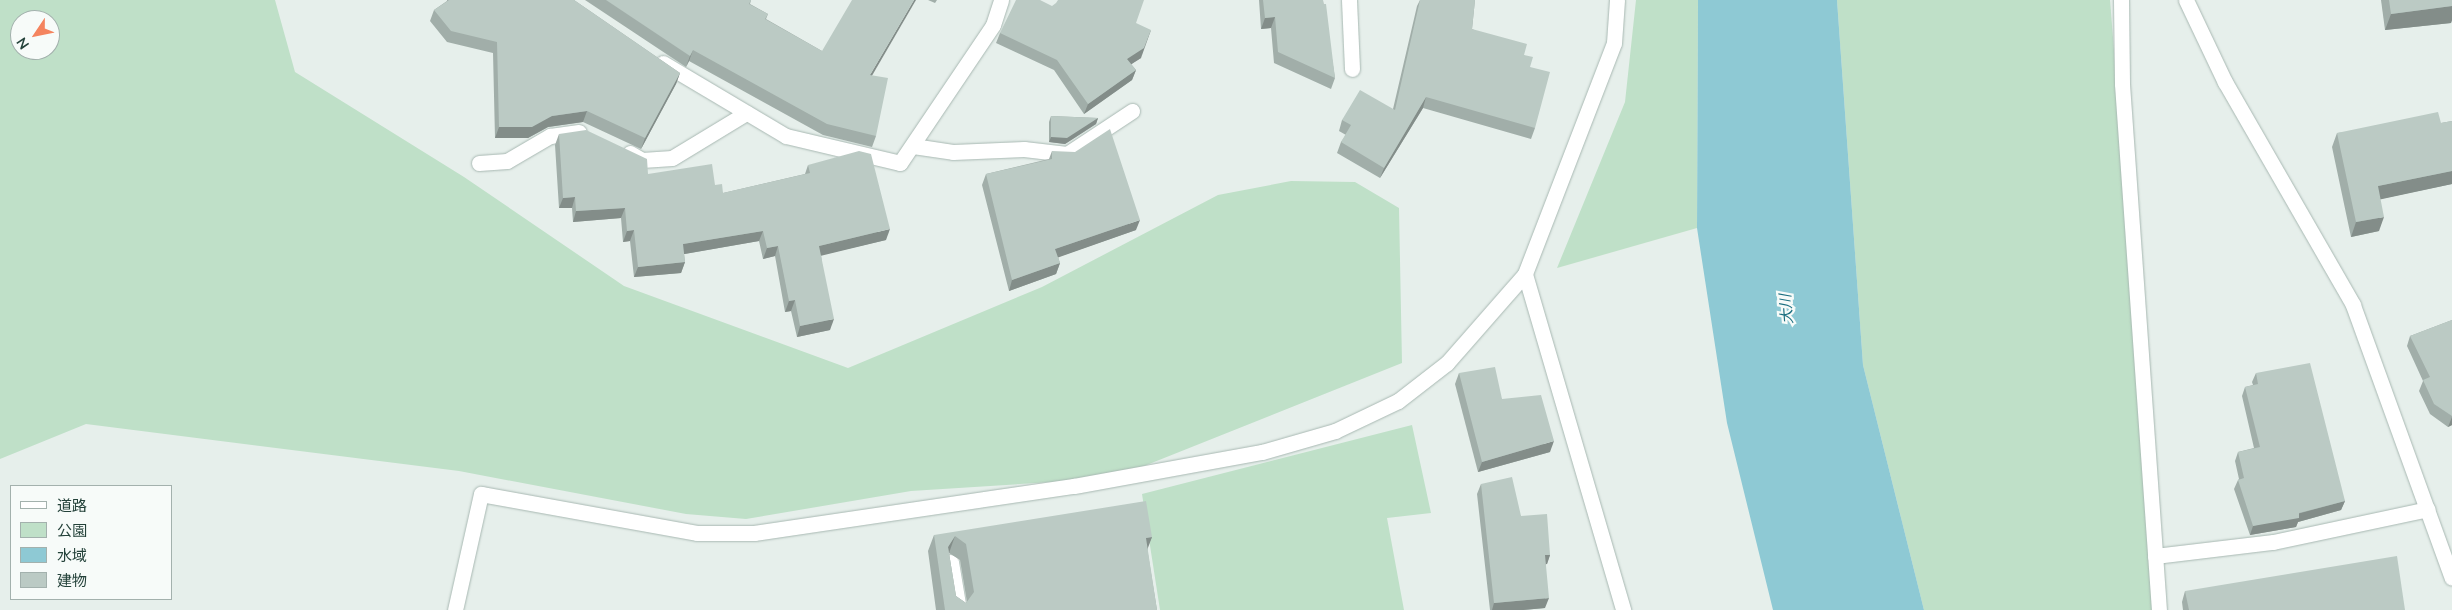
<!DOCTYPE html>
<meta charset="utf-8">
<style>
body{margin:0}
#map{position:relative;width:2452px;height:610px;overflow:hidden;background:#e6efeb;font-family:"Nunito Sans","Noto Sans JP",sans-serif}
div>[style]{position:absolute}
.green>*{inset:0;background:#bfe0c8}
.water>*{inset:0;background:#8ec9d4}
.roads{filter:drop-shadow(0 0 1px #a8b8b2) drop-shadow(0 0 1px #a8b8b2)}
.minor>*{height:15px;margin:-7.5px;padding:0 7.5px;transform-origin:7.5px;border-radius:7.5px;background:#fff}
.wall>*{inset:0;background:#a1aea9}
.shaded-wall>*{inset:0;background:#838d89}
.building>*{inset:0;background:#bbcac4}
span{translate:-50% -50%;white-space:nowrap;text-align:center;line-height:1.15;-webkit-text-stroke:4.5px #f7fbf9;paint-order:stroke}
.water-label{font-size:15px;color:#1c6f80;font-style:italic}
.legend{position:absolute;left:10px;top:485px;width:162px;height:115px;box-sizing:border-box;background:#f7fbf9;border:1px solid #a3b1ad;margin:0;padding:6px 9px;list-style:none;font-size:15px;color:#24423a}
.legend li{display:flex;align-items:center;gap:10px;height:25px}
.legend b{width:25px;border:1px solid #a3b1ad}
.north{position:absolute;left:10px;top:10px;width:50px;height:50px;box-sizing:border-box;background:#f7fbf9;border:1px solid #a3b1ad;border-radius:50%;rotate:236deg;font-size:14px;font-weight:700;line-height:20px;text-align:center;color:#24423a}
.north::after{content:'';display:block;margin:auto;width:18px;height:22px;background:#f4845f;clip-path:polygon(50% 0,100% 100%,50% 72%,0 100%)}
</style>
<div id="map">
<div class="green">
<div style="clip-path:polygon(evenodd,0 0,275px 0,295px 72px,464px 177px,624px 286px,848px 368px,1042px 287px,1218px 195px,1291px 181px,1355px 182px,1399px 208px,1402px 363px,1114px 478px,911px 491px,746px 519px,686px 514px,459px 471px,86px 424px,0 459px,0 0,20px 20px,50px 20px,50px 50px,20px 50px,20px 20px)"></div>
<div style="clip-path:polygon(1636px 0,1698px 0,1697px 228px,1557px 268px,1625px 102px)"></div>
<div style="clip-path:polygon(1837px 0,2110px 0,2158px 610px,1924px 610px,1863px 365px)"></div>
<div style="clip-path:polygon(1412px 425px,1431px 513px,1387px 518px,1404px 610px,1160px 610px,1142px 494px)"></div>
</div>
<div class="water">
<div style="clip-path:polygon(1698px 0,1837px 0,1863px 365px,1924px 610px,1773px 610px,1727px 423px,1697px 228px)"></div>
</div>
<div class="roads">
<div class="minor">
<div style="left:1349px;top:0;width:69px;rotate:87.5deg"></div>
<div style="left:1617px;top:0;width:43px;rotate:94deg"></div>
<div style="left:1614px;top:43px;width:248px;rotate:111.1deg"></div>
<div style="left:1525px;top:274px;width:350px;rotate:73.7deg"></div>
<div style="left:2121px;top:0;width:84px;rotate:89.3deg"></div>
<div style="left:2122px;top:84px;width:527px;rotate:85.98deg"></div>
<div style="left:2186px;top:0;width:91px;rotate:64.6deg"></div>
<div style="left:2225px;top:82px;width:257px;rotate:60.1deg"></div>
<div style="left:2353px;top:305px;width:290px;rotate:70.1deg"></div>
<div style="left:663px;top:63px;width:143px;rotate:30.7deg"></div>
<div style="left:786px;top:136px;width:117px;rotate:13.3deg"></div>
<div style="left:900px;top:163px;width:166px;rotate:-56deg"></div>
<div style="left:993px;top:25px;width:26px;rotate:-72deg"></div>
<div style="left:913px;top:146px;width:40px;rotate:8.5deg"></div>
<div style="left:953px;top:152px;width:71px;rotate:-2.4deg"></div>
<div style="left:1024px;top:149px;width:43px;rotate:6.6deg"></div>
<div style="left:1067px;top:154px;width:78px;rotate:-33.5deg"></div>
<div style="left:630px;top:153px;width:14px;rotate:30deg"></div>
<div style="left:642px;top:160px;width:30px;rotate:-4deg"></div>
<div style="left:672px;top:158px;width:87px;rotate:-31.3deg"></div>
<div style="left:479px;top:163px;width:28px;rotate:-4deg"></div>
<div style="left:507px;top:161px;width:50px;rotate:-30.2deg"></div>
<div style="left:550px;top:136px;width:29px;rotate:-8deg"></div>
<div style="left:2155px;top:556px;width:119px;rotate:-6.8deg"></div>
<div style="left:2273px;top:542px;width:158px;rotate:-12deg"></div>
<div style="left:951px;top:562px;width:49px;rotate:80.5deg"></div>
<div style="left:455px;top:610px;width:119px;rotate:-77.4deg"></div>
<div style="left:481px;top:494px;width:219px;rotate:10.2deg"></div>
<div style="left:697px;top:533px;width:57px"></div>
<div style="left:754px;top:533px;width:323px;rotate:-8.4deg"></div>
<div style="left:1074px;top:486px;width:191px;rotate:-10.3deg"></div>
<div style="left:1262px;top:452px;width:76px;rotate:-16deg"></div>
<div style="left:1335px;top:431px;width:70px;rotate:-25.5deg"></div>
<div style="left:1398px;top:401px;width:62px;rotate:-37.8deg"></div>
<div style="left:1447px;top:363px;width:118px;rotate:-48.8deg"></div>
</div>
</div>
<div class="wall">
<div style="clip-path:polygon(447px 0,574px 0,680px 73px,676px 84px,641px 149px,583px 122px,548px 127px,528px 138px,495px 138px,493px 53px,447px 42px,430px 21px,434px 10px,447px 1px)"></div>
<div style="clip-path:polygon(585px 0,751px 0,750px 4px,768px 14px,766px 19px,822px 51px,872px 75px,876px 136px,872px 147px,823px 135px,689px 61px,686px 67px)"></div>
<div style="clip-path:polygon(928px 0,937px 0,935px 3px)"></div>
<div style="clip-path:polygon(1259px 0,1323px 0,1335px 78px,1331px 89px,1274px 63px,1271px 28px,1261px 29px)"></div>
<div style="clip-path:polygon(1420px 0,1475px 0,1472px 29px,1524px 55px,1530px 67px,1535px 128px,1531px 139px,1423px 108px,1380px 178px,1337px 153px,1341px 142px,1346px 135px,1339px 131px,1342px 120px,1393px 109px,1417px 6px)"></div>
<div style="clip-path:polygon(2381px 0,2452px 0,2452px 20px,2451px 23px,2385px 30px)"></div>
<div style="clip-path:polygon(1052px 6px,1141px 58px,1131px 64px,1136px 70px,1132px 80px,1084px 114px,1054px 70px,996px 43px,1000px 33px)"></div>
<div style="clip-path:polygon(1051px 116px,1098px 118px,1096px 124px,1065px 144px,1049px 142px,1049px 122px)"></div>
<div style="clip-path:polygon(2452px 121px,2452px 184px,2380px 199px,2379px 231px,2351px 237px,2332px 147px,2337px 133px,2441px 123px)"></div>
<div style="clip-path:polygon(559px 134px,648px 174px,715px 185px,723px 193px,805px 174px,808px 165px,886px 240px,821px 255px,830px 330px,797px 337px,791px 311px,785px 312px,775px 256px,763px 259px,759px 241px,684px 254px,685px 262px,681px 273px,634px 277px,630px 241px,623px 242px,621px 218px,573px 222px,572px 208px,559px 208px,555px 145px)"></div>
<div style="clip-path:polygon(1052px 151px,1136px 230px,1058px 257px,1060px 263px,1056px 274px,1009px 291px,982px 185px,986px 174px,1049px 159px)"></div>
<div style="clip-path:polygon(2452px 320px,2452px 425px,2448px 427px,2430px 414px,2419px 391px,2423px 381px,2407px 346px,2410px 336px)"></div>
<div style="clip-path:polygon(1459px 373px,1502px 399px,1550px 452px,1478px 472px,1455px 384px)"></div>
<div style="clip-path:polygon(2256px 373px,2345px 501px,2341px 510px,2298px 522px,2296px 527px,2250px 535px,2234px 489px,2238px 480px,2239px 479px,2235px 461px,2238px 452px,2254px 448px,2242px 396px,2245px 387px,2253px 385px,2252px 382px)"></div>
<div style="clip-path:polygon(1481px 484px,1521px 516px,1550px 555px,1547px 564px,1546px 564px,1545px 608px,1523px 610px,1490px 610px,1477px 494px)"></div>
<div style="clip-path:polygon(evenodd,934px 535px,1152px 537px,1147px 548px,1157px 610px,936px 610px,928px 551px,934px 535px,949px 553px,960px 560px,967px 602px,966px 603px,956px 596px,949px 553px)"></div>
<div style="clip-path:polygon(2185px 591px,2405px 610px,2183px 610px,2182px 602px)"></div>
</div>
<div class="shaded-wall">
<div style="clip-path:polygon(914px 0,916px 0,866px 86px,870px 75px)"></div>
<div style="clip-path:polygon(2452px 6px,2452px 20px,2451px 23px,2385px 30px,2391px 14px)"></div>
<div style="clip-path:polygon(1275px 17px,1271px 28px,1261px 29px,1265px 18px)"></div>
<div style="clip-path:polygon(1151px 30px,1141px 58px,1124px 69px,1127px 59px)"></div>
<div style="clip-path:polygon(693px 50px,689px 61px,686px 67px,690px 56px)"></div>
<div style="clip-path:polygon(1136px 70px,1132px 80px,1084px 114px,1088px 104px)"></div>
<div style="clip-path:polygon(680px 73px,676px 84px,641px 149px,645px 138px)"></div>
<div style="clip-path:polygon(1426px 97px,1423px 108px,1380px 178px,1384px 168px)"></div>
<div style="clip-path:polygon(587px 111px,583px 122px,548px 127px,528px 138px,495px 138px,499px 127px,552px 116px)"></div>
<div style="clip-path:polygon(1098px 118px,1096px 124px,1065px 144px,1049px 142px,1051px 137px)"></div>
<div style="clip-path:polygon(2452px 171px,2452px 184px,2373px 201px,2378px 186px)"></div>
<div style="clip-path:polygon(575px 197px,572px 208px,559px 208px,563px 198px)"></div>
<div style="clip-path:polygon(625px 208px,621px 218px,573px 222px,576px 211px)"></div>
<div style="clip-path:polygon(2384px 217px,2379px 231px,2351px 237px,2356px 222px)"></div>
<div style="clip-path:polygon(1140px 220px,1136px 230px,1051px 260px,1055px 249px)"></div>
<div style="clip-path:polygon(890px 229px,886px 240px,816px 257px,819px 246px)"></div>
<div style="clip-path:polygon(634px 230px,630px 241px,623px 242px,627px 231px)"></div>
<div style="clip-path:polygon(763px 231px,759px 241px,679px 255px,683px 244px)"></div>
<div style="clip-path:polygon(778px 246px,775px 256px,763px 259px,767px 248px)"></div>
<div style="clip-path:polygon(685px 262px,681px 273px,634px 277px,638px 267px)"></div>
<div style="clip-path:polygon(1060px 263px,1056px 274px,1009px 291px,1012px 280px)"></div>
<div style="clip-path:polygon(795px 300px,791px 311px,785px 312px,789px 301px)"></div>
<div style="clip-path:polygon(834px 319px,830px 330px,797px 337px,800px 326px)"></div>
<div style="clip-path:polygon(2452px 417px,2452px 425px,2448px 427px)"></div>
<div style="clip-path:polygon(1554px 441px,1550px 452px,1478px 472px,1482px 462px)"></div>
<div style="clip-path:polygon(2345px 501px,2341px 510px,2298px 522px,2296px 527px,2250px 535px,2253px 526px)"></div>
<div style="clip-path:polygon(955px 536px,949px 553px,948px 547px)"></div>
<div style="clip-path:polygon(1152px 537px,1146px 553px,1146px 538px)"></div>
<div style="clip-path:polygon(1545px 555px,1550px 555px,1547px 564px,1541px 565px)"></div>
<div style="clip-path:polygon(1549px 598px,1545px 608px,1523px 610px,1492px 610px,1494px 603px)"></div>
</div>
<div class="building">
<div style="clip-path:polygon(449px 0,574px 0,680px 73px,645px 138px,587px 111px,552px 116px,532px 127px,499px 127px,497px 42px,451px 31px,434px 10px)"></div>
<div style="clip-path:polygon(606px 0,751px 0,749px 4px,768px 14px,765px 19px,822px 51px,852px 0,914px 0,870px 75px,888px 78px,876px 136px,827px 124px,693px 50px,690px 56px)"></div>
<div style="clip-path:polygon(1016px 0,1040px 0,1052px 6px,1056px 3px,1058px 0,1144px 0,1136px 23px,1151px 30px,1144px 48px,1127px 59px,1136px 70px,1088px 104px,1057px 60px,1000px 33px)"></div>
<div style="clip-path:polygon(1263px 0,1323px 0,1323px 4px,1326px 4px,1335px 78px,1278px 52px,1275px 17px,1265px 18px)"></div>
<div style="clip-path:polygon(1420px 0,1475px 0,1472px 29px,1527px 44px,1524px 55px,1533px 57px,1530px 67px,1550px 72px,1535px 128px,1426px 97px,1384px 168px,1341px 142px,1351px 125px,1342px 120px,1360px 90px,1395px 110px)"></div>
<div style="clip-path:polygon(2389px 0,2452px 0,2452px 6px,2391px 14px)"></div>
<div style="clip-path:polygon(2438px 112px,2441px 123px,2452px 121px,2452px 171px,2378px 186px,2384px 217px,2356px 222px,2337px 133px)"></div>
<div style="clip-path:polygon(1051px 116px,1098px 118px,1067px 138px,1051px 137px)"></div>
<div style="clip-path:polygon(1110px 129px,1140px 220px,1055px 249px,1060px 263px,1012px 280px,986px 174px,1052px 159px,1052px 151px,1075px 152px)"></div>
<div style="clip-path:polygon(586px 130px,647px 159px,648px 174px,712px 164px,715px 185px,722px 184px,723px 193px,810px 173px,808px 165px,859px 151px,871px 154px,890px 229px,819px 246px,834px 319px,800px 326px,795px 300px,789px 301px,778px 246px,767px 248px,763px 231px,683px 244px,685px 262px,638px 267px,634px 230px,627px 231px,625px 208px,576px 211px,575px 197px,563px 198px,559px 134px)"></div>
<div style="clip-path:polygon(2452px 320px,2452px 416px,2434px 404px,2423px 380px,2430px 377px,2410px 336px)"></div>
<div style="clip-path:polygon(2310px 363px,2345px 501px,2299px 513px,2299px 518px,2253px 526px,2238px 480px,2244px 478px,2238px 452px,2260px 447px,2245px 387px,2258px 384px,2256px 373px)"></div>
<div style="clip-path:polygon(1495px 367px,1502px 399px,1541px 395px,1554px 441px,1482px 462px,1459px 373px)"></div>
<div style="clip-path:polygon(1512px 477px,1521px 516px,1547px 514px,1550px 555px,1545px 555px,1549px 598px,1494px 603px,1481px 484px)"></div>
<div style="clip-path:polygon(evenodd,1146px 501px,1152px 537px,1146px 538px,1157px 610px,945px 610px,934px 535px,1146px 501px,955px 536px,966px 544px,974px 592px,966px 603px,956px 596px,948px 547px,955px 536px)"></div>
<div style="clip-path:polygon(2397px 556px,2405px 610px,2189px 610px,2185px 591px)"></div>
</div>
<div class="water-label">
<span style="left:1787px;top:309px;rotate:-94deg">大川</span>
</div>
<ul class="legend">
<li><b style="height:6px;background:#fff"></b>道路</li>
<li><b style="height:14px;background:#bfe0c8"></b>公園</li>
<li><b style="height:14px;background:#8ec9d4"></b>水域</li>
<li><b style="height:14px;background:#bbcac4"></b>建物</li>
</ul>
<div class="north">N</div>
</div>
